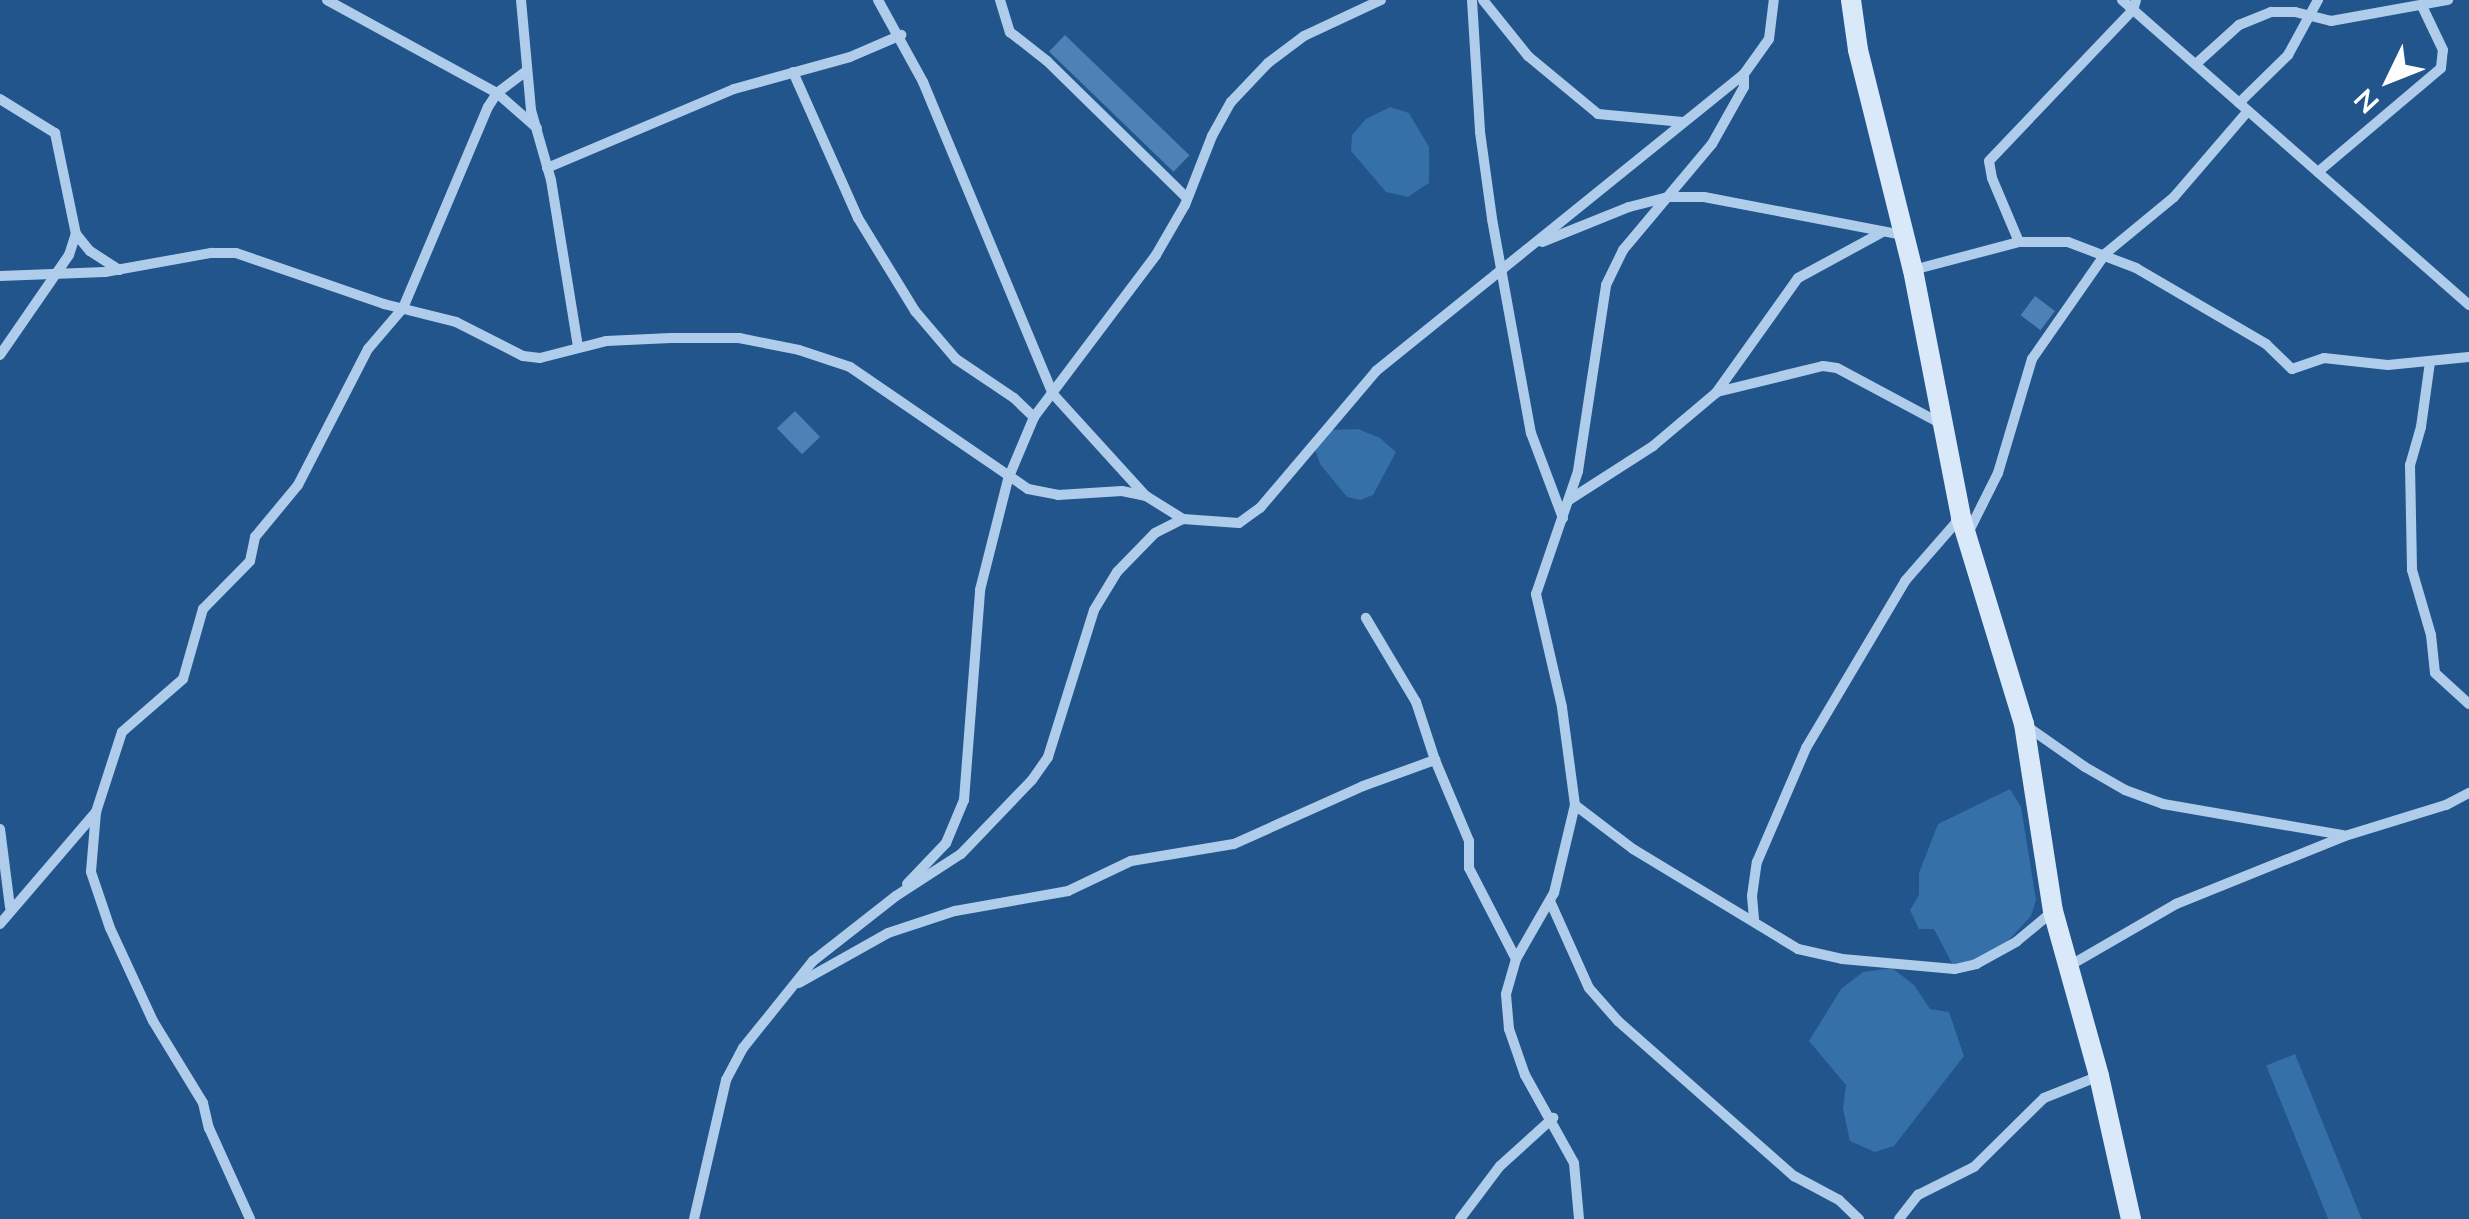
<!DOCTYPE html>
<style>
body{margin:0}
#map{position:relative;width:2469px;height:1219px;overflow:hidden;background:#21558c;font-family:"Nunito Sans",sans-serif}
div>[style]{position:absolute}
.green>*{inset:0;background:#3570a9;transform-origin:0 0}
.building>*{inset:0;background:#4e81b5;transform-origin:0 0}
.street>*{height:10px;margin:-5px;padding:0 5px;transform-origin:5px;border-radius:5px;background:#afcdeb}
.secondary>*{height:20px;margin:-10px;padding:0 10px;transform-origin:10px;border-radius:10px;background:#dae9f9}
span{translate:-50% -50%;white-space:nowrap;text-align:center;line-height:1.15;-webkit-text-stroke:8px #21558c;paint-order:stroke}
.north{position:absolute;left:2339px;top:30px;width:100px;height:100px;-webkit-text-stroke:8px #21558c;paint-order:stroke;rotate:227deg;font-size:28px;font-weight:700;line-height:40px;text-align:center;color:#fff}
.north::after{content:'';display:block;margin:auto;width:35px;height:45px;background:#fff;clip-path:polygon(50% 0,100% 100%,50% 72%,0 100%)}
</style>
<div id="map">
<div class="green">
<div style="clip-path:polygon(1390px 107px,1409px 113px,1429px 147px,1429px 183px,1408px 197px,1386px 192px,1351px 151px,1352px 135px,1366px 119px)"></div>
<div style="clip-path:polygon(1358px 429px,1380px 438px,1396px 452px,1373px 495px,1360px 500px,1347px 497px,1320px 464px,1314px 447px,1328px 430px)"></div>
<div style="clip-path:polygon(2010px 789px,2021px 807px,2036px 900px,2031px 916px,2006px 943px,1976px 964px,1955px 969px,1934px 929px,1919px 929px,1910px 910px,1919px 895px,1919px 873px,1938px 824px)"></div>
<div style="clip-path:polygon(1892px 968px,1914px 985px,1930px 1009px,1949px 1012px,1964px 1056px,1894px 1146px,1875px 1152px,1850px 1141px,1843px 1109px,1846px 1085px,1809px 1041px,1841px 989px,1863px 972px)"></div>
<div style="left:2295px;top:1054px;width:178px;height:31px;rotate:68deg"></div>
</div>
<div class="building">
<div style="left:1065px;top:35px;width:173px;height:23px;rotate:44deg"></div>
<div style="left:2035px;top:296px;width:25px;height:24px;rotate:37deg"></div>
<div style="left:795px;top:411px;width:36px;height:25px;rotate:46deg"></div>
</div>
<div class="street">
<div style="left:327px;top:0;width:194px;rotate:28.7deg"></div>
<div style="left:497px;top:93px;width:53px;rotate:41.2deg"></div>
<div style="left:521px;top:0;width:110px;rotate:84.8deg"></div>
<div style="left:531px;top:110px;width:73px;rotate:74.1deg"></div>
<div style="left:551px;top:180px;width:168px;rotate:80.8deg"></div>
<div style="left:878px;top:0;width:94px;rotate:61.2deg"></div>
<div style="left:923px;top:82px;width:338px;rotate:67.4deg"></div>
<div style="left:1053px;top:394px;width:137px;rotate:47.7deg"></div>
<div style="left:1000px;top:0;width:34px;rotate:73deg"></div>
<div style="left:1010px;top:32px;width:47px;rotate:38.1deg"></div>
<div style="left:1047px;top:61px;width:196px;rotate:44.4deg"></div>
<div style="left:1472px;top:0;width:132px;rotate:86.5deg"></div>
<div style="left:1480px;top:132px;width:88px;rotate:82.1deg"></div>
<div style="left:1492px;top:219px;width:218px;rotate:79.7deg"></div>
<div style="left:1531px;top:433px;width:91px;rotate:69.4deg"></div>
<div style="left:1483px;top:0;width:72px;rotate:51.2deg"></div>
<div style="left:1528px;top:56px;width:91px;rotate:39.6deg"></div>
<div style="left:1598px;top:114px;width:85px;rotate:5.4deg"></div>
<div style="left:2122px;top:0;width:462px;rotate:41.3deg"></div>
<div style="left:2197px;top:63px;width:57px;rotate:-42.1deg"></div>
<div style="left:2239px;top:25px;width:35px;rotate:-22deg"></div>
<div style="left:2271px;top:12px;width:24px"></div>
<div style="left:2295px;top:12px;width:37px;rotate:14deg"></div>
<div style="left:2331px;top:21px;width:119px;rotate:-10.2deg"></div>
<div style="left:793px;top:72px;width:160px;rotate:66deg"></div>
<div style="left:858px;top:218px;width:109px;rotate:58.5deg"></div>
<div style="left:915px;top:311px;width:63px;rotate:49.5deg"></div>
<div style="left:956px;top:359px;width:70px;rotate:33.9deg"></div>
<div style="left:1014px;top:398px;width:28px;rotate:44deg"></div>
<div style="left:0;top:99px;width:65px;rotate:31.7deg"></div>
<div style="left:55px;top:133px;width:103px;rotate:78.3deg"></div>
<div style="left:76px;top:234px;width:22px;rotate:51deg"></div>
<div style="left:90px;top:251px;width:35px;rotate:33deg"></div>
<div style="left:2239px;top:103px;width:69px;rotate:-44.4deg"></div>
<div style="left:2288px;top:55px;width:63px;rotate:-61.4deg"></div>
<div style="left:547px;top:168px;width:203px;rotate:-22.9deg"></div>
<div style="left:734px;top:89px;width:120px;rotate:-15.4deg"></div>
<div style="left:850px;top:57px;width:56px;rotate:-23.3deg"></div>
<div style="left:2318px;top:172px;width:161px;rotate:-40.2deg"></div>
<div style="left:2441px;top:68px;width:18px;rotate:-84deg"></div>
<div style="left:2443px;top:50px;width:49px;rotate:-115.5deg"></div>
<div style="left:1542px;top:242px;width:94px;rotate:-21.9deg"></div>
<div style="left:1629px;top:207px;width:40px;rotate:-14.4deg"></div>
<div style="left:1668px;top:197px;width:36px"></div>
<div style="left:1704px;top:197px;width:203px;rotate:10.8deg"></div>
<div style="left:2019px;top:242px;width:69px;rotate:-112.9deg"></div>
<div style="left:1992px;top:178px;width:17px;rotate:-100deg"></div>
<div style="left:1989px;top:161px;width:209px;rotate:-46.4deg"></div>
<div style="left:2133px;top:10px;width:10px;rotate:-73deg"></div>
<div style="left:1913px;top:270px;width:110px;rotate:-14.8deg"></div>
<div style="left:2019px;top:242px;width:49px"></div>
<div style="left:2068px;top:242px;width:73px;rotate:20.9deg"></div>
<div style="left:2136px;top:268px;width:151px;rotate:30.3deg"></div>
<div style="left:2266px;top:344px;width:36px;rotate:44deg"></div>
<div style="left:2292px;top:369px;width:34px;rotate:-19deg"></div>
<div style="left:2324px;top:358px;width:64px;rotate:6.2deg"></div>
<div style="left:2388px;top:365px;width:81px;rotate:-5.6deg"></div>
<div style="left:0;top:276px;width:105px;rotate:-2.2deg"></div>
<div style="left:105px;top:272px;width:108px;rotate:-10.2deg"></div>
<div style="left:211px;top:253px;width:25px"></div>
<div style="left:236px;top:253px;width:157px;rotate:19deg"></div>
<div style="left:384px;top:304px;width:74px;rotate:14deg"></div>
<div style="left:456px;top:322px;width:75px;rotate:26.9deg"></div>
<div style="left:523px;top:356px;width:17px;rotate:7deg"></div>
<div style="left:540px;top:358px;width:68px;rotate:-14.4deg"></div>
<div style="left:606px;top:341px;width:65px;rotate:-2.6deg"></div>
<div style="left:671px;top:338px;width:68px"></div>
<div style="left:739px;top:338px;width:61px;rotate:11.3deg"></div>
<div style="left:799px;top:350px;width:54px;rotate:18.4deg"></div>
<div style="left:850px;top:367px;width:216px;rotate:34.4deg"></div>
<div style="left:1028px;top:489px;width:31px;rotate:11deg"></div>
<div style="left:1058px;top:495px;width:64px;rotate:-3.6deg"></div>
<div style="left:1122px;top:491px;width:25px;rotate:12deg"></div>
<div style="left:1146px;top:496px;width:44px;rotate:31.9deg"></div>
<div style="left:0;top:355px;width:121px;rotate:-55.4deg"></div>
<div style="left:69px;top:255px;width:22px;rotate:-72deg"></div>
<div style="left:2430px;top:362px;width:66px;rotate:97.9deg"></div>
<div style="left:2421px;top:427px;width:40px;rotate:106deg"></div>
<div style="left:2410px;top:465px;width:105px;rotate:88.9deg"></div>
<div style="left:2412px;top:570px;width:68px;rotate:73.7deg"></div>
<div style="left:2431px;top:635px;width:38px;rotate:84deg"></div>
<div style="left:2435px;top:673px;width:46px;rotate:42.4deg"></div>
<div style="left:1717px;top:392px;width:109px;rotate:-13.8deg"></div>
<div style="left:1823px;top:366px;width:14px;rotate:8deg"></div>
<div style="left:1837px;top:368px;width:119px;rotate:28.1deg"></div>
<div style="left:1569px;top:500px;width:100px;rotate:-32.7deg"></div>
<div style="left:1653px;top:446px;width:82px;rotate:-40.1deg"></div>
<div style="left:1716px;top:393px;width:141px;rotate:-54.5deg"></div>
<div style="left:1798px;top:278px;width:94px;rotate:-28.5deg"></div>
<div style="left:1967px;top:535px;width:69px;rotate:-63.4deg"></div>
<div style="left:1998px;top:473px;width:119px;rotate:-73.4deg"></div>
<div style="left:2032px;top:359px;width:129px;rotate:-55.1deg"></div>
<div style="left:2106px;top:253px;width:88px;rotate:-39.5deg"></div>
<div style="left:2174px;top:197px;width:113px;rotate:-49.3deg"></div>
<div style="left:2025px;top:725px;width:73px;rotate:35deg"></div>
<div style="left:2085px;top:767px;width:46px;rotate:29.9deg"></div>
<div style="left:2125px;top:790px;width:40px;rotate:20.2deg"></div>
<div style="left:2163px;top:804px;width:183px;rotate:9.8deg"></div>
<div style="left:1435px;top:760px;width:88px;rotate:67.2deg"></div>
<div style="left:1469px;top:841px;width:27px;rotate:90deg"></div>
<div style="left:1469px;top:868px;width:102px;rotate:62.7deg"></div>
<div style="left:1575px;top:805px;width:73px;rotate:37.2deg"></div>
<div style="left:1633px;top:849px;width:193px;rotate:31.2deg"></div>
<div style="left:1798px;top:949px;width:45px;rotate:12.8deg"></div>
<div style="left:1842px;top:959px;width:113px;rotate:5.1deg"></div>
<div style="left:1955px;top:969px;width:22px;rotate:-13deg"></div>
<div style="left:1976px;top:964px;width:46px;rotate:-28.8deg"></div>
<div style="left:2016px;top:942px;width:47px;rotate:-39.8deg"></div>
<div style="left:96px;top:812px;width:60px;rotate:94.8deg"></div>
<div style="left:91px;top:872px;width:59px;rotate:71.3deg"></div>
<div style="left:110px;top:928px;width:102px;rotate:65.2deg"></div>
<div style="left:153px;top:1021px;width:96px;rotate:58.6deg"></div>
<div style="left:203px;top:1103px;width:26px;rotate:77deg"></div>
<div style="left:209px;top:1128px;width:100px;rotate:65.7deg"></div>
<div style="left:0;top:829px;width:79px;rotate:82.7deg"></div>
<div style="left:907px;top:884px;width:57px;rotate:-46.4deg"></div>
<div style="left:946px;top:843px;width:47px;rotate:-67.3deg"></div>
<div style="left:964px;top:800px;width:211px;rotate:-85.6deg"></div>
<div style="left:980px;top:590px;width:114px;rotate:-75.8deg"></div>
<div style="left:1008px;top:479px;width:67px;rotate:-67.2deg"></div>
<div style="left:1034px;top:417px;width:203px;rotate:-53deg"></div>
<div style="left:1156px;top:255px;width:58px;rotate:-59.9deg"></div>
<div style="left:1185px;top:205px;width:74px;rotate:-68.6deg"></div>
<div style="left:1212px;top:136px;width:39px;rotate:-61deg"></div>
<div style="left:1231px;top:102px;width:54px;rotate:-46.5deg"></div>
<div style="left:1268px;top:63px;width:45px;rotate:-36.9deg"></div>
<div style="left:1304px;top:36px;width:85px;rotate:-25.1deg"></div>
<div style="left:1550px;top:901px;width:95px;rotate:65.9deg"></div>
<div style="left:1589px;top:988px;width:44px;rotate:48.7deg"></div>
<div style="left:1618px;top:1021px;width:235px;rotate:41.4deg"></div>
<div style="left:1794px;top:1176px;width:51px;rotate:28.1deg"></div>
<div style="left:1839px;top:1200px;width:28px;rotate:44deg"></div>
<div style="left:1754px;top:919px;width:23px;rotate:-95deg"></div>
<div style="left:1752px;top:896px;width:34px;rotate:-82deg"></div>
<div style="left:1757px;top:862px;width:124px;rotate:-66.7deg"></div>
<div style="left:1806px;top:748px;width:194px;rotate:-59.3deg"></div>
<div style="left:1905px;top:581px;width:84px;rotate:-48.9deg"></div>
<div style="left:0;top:924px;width:148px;rotate:-49.4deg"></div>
<div style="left:96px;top:812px;width:84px;rotate:-72deg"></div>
<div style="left:122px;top:732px;width:81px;rotate:-41deg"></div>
<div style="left:183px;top:679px;width:73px;rotate:-74.1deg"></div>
<div style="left:203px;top:609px;width:67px;rotate:-45.6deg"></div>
<div style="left:250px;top:561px;width:25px;rotate:-78deg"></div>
<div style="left:255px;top:537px;width:67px;rotate:-50.4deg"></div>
<div style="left:298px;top:485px;width:153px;rotate:-62.8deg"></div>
<div style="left:368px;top:349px;width:54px;rotate:-49.5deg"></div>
<div style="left:403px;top:308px;width:218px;rotate:-67.1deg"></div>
<div style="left:488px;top:107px;width:17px;rotate:-57deg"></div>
<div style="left:497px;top:93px;width:35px;rotate:-37deg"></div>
<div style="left:2069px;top:966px;width:124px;rotate:-30.1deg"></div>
<div style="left:2176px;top:904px;width:182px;rotate:-21.9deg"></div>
<div style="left:2345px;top:836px;width:106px;rotate:-17.1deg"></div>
<div style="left:2446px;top:805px;width:26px;rotate:-28deg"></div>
<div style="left:799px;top:983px;width:102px;rotate:-29.3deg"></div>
<div style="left:888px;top:933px;width:71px;rotate:-18.2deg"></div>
<div style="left:955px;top:911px;width:115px;rotate:-10deg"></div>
<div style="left:1068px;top:891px;width:70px;rotate:-25.5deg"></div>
<div style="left:1131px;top:861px;width:104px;rotate:-9.4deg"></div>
<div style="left:1234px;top:844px;width:141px;rotate:-24.2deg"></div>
<div style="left:1363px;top:786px;width:77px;rotate:-19.9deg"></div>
<div style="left:1435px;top:760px;width:61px;rotate:-108.1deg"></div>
<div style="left:1416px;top:702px;width:98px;rotate:-120.8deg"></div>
<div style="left:694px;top:1219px;width:143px;rotate:-77deg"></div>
<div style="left:726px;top:1080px;width:36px;rotate:-62deg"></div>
<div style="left:743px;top:1048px;width:112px;rotate:-51.2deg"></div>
<div style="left:813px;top:961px;width:105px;rotate:-38.1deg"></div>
<div style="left:896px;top:896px;width:77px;rotate:-32.9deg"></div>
<div style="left:961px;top:854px;width:103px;rotate:-46.2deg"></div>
<div style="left:1032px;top:780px;width:28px;rotate:-55deg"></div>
<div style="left:1048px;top:757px;width:154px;rotate:-72.6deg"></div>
<div style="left:1094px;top:610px;width:44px;rotate:-58.8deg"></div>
<div style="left:1117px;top:572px;width:54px;rotate:-45.7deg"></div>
<div style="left:1155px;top:533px;width:31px;rotate:-27deg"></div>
<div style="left:1183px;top:519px;width:56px;rotate:4.1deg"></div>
<div style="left:1239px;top:523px;width:26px;rotate:-36deg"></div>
<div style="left:1260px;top:508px;width:180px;rotate:-49.7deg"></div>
<div style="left:1376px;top:371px;width:473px;rotate:-38.9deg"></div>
<div style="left:1744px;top:74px;width:43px;rotate:-54.5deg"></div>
<div style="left:1769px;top:39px;width:39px;rotate:-83deg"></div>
<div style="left:1460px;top:1219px;width:66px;rotate:-53deg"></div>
<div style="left:1500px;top:1166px;width:72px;rotate:-42.2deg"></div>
<div style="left:1579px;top:1219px;width:56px;rotate:-95.1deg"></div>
<div style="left:1574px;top:1163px;width:101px;rotate:-119.1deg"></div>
<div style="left:1525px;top:1075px;width:49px;rotate:-109.2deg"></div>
<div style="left:1509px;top:1029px;width:35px;rotate:-95deg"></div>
<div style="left:1506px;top:994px;width:36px;rotate:-74deg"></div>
<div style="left:1516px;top:959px;width:76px;rotate:-60.1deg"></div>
<div style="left:1554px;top:893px;width:90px;rotate:-76.6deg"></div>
<div style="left:1575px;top:805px;width:99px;rotate:-97.6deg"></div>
<div style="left:1562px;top:707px;width:116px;rotate:-103deg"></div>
<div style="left:1536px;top:594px;width:130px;rotate:-71.1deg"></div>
<div style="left:1578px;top:471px;width:188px;rotate:-81.4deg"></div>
<div style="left:1606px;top:285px;width:39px;rotate:-64deg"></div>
<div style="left:1623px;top:250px;width:138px;rotate:-50deg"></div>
<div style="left:1712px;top:144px;width:65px;rotate:-60.7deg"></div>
<div style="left:1744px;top:87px;width:13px;rotate:-90deg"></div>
<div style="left:1899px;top:1219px;width:31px;rotate:-52deg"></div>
<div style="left:1918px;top:1195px;width:63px;rotate:-26.6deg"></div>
<div style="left:1974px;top:1167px;width:98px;rotate:-44.6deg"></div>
<div style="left:2044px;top:1098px;width:59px;rotate:-21.8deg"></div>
</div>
<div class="secondary">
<div style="left:1851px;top:0;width:50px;rotate:82deg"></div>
<div style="left:1858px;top:50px;width:227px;rotate:76deg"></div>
<div style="left:1913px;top:270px;width:253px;rotate:79deg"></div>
<div style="left:1961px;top:518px;width:215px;rotate:73deg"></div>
<div style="left:2024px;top:724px;width:189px;rotate:81.2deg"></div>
<div style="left:2053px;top:911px;width:171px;rotate:74.4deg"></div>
<div style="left:2099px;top:1076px;width:147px;rotate:77.4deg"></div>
</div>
<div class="north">N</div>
</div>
